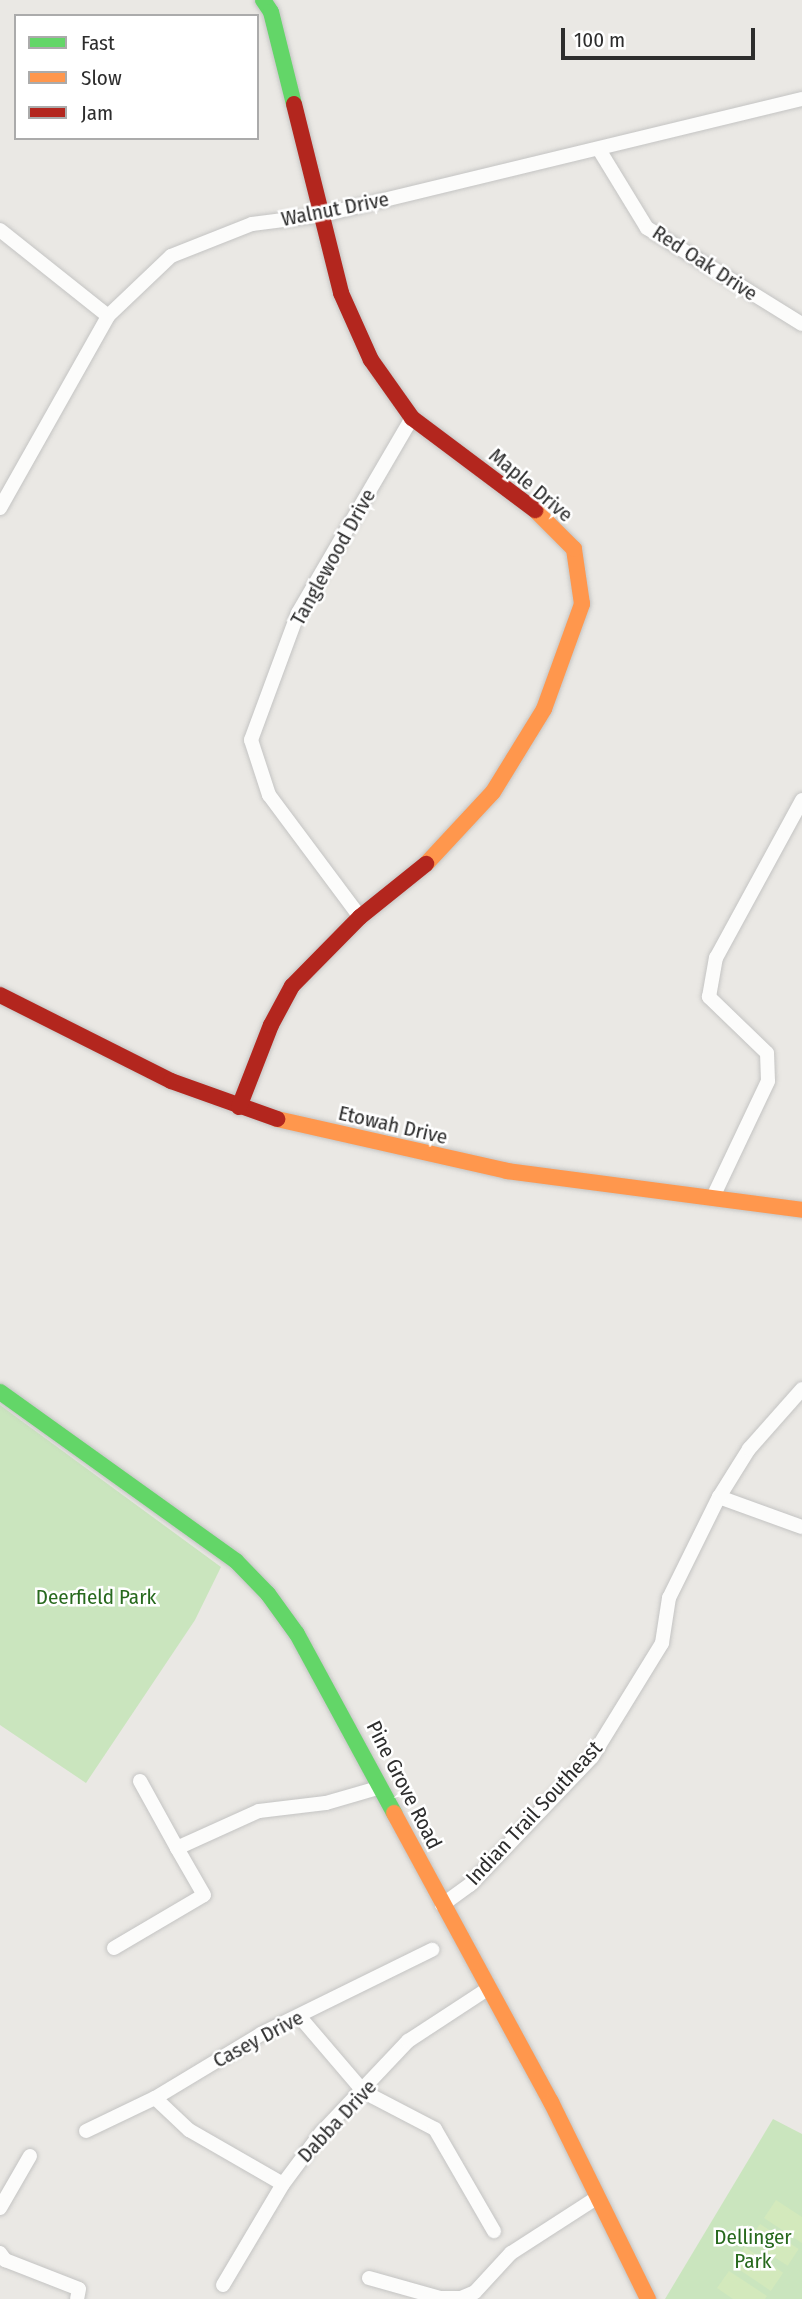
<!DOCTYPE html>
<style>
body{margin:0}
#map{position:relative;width:802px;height:2299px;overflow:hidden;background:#eae8e4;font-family:"Fira Sans Condensed",sans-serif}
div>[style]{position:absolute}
.green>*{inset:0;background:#cae5be}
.pitch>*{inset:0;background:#d3e9bc;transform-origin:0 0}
.roads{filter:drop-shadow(0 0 2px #c4c4c3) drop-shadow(0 0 2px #c4c4c3)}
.street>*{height:14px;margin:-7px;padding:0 7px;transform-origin:7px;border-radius:7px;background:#fcfcfb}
.fast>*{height:16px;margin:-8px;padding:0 8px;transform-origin:8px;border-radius:8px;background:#63d668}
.slow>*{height:16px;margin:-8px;padding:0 8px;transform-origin:8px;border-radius:8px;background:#ff974d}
.jam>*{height:16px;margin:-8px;padding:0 8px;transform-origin:8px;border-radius:8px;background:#b3261e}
span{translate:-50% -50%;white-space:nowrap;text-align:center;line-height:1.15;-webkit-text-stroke:5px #fff;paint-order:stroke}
.street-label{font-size:21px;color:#2d2d2d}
.park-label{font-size:21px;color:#27691d}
.legend{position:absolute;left:14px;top:14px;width:245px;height:126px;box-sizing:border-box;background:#fff;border:2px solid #ababab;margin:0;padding:9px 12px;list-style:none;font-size:21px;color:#2d2d2d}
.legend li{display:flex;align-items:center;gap:14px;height:35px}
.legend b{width:35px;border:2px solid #ababab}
.scale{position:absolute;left:561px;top:28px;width:194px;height:32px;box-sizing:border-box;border:4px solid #2d2d2d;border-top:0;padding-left:9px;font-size:21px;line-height:24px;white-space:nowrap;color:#2d2d2d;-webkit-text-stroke:5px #fff;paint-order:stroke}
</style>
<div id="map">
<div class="green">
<div style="clip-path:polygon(0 1405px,221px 1567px,195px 1620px,86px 1783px,0 1725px)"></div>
<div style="clip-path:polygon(773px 2119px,802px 2134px,802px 2299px,665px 2299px)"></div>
</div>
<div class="pitch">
<div style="clip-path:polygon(776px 2200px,802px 2217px,802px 2243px,764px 2218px)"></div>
<div style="left:760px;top:2224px;width:46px;height:20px;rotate:33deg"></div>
<div style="left:745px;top:2247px;width:46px;height:22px;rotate:34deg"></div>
<div style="clip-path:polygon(729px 2271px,767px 2296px,765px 2299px,733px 2299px,717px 2288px)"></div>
</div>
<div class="roads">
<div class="street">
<div style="left:600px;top:151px;width:90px;rotate:58.6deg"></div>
<div style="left:647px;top:228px;width:182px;rotate:31.8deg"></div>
<div style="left:0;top:230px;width:138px;rotate:38.5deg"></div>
<div style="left:0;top:508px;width:220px;rotate:-60.6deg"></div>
<div style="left:108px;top:316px;width:87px;rotate:-43.6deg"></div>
<div style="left:171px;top:256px;width:87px;rotate:-21.6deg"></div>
<div style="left:252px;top:224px;width:71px;rotate:-7.3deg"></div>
<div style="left:322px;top:215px;width:494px;rotate:-13.6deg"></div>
<div style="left:360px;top:917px;width:152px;rotate:-126.7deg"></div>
<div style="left:269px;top:795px;width:58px;rotate:-108.1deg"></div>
<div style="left:251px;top:740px;width:135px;rotate:-69.7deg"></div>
<div style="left:298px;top:613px;width:226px;rotate:-59.7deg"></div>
<div style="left:713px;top:1197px;width:128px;rotate:-64.6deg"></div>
<div style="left:768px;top:1081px;width:28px;rotate:-92deg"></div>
<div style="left:767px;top:1053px;width:81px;rotate:-136deg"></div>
<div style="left:709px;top:997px;width:40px;rotate:-80deg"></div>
<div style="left:716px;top:958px;width:180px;rotate:-61.4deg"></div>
<div style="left:719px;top:1497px;width:88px;rotate:19.9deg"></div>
<div style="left:140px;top:1781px;width:77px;rotate:61.1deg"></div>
<div style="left:177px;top:1848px;width:90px;rotate:-24.3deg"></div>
<div style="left:259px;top:1811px;width:67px;rotate:-6.8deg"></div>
<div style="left:326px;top:1803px;width:57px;rotate:-16.2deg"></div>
<div style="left:442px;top:1905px;width:34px;rotate:-36deg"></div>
<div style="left:470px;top:1885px;width:177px;rotate:-46.4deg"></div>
<div style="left:592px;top:1757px;width:134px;rotate:-58.4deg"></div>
<div style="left:662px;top:1643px;width:46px;rotate:-81.2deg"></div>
<div style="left:669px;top:1598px;width:113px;rotate:-63.7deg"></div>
<div style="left:719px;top:1497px;width:57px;rotate:-58deg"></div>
<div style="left:749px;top:1449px;width:80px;rotate:-48.5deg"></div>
<div style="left:114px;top:1948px;width:104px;rotate:-30.5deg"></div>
<div style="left:204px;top:1895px;width:54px;rotate:-119.9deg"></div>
<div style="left:299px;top:2016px;width:100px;rotate:49.5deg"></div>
<div style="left:364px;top:2092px;width:80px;rotate:27.5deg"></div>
<div style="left:435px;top:2129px;width:118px;rotate:60deg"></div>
<div style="left:155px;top:2098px;width:47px;rotate:43.3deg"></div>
<div style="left:189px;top:2130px;width:108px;rotate:29.9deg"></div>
<div style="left:86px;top:2131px;width:76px;rotate:-25.6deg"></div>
<div style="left:155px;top:2098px;width:124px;rotate:-31.1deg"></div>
<div style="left:261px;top:2034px;width:191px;rotate:-26.2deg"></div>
<div style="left:0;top:2208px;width:60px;rotate:-60deg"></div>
<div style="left:0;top:2253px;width:9px;rotate:54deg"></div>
<div style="left:5px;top:2260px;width:79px;rotate:21.4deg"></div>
<div style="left:79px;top:2289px;width:10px;rotate:101deg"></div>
<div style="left:369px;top:2278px;width:74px;rotate:15.7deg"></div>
<div style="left:440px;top:2298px;width:21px"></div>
<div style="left:461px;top:2298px;width:15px;rotate:-23deg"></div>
<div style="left:475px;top:2292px;width:53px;rotate:-47.3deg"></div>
<div style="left:511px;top:2253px;width:103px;rotate:-32.8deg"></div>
<div style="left:223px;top:2285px;width:117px;rotate:-59.3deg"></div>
<div style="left:283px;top:2184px;width:64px;rotate:-53.3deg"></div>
<div style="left:321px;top:2133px;width:127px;rotate:-46.6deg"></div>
<div style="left:408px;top:2041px;width:93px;rotate:-33.2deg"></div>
</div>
<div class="fast">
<div style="left:263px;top:0;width:14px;rotate:56deg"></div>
<div style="left:271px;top:12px;width:95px;rotate:76deg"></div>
<div style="left:0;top:1392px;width:290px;rotate:35.6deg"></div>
<div style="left:236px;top:1561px;width:46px;rotate:45.9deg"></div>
<div style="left:268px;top:1594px;width:49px;rotate:54.1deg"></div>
<div style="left:297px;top:1634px;width:204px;rotate:61.5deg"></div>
</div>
<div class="slow">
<div style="left:426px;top:864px;width:98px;rotate:-47.1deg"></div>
<div style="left:493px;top:792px;width:97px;rotate:-58.4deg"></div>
<div style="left:544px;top:709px;width:112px;rotate:-70.1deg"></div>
<div style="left:582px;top:604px;width:56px;rotate:-98.3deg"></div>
<div style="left:574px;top:549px;width:55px;rotate:-135deg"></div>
<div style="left:277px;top:1119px;width:236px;rotate:12.7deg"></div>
<div style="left:507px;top:1171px;width:298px;rotate:7.5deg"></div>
<div style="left:394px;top:1813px;width:329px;rotate:61.5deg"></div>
<div style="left:551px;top:2102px;width:220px;rotate:63.8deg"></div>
</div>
<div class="jam">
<div style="left:294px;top:104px;width:195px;rotate:76deg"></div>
<div style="left:341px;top:293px;width:73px;rotate:65.9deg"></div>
<div style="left:371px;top:360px;width:71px;rotate:54.7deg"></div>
<div style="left:412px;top:418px;width:154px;rotate:36.8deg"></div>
<div style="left:0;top:995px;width:191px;rotate:26.7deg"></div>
<div style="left:171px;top:1081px;width:113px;rotate:19.7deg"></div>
<div style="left:239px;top:1107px;width:88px;rotate:-68.7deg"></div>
<div style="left:271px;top:1025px;width:44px;rotate:-61.7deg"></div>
<div style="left:292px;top:986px;width:97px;rotate:-45.4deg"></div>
<div style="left:360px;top:917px;width:85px;rotate:-38.8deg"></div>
</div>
</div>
<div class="street-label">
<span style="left:335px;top:209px;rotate:-11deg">Walnut Drive</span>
<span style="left:705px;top:263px;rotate:33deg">Red Oak Drive</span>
<span style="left:531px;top:485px;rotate:40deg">Maple Drive</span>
<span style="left:333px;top:557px;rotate:-61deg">Tanglewood Drive</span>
<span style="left:393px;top:1125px;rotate:13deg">Etowah Drive</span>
<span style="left:404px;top:1785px;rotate:63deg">Pine Grove Road</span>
<span style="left:534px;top:1813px;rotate:-47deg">Indian Trail Southeast</span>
<span style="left:258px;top:2039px;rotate:-28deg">Casey Drive</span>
<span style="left:337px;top:2121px;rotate:-47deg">Dabba Drive</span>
</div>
<div class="park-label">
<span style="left:96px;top:1597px">Deerfield Park</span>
<span style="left:753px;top:2249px">Dellinger<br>Park</span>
</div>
<ul class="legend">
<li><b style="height:9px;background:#63d668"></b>Fast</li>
<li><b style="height:9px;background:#ff974d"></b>Slow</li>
<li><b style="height:9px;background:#b3261e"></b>Jam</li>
</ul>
<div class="scale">100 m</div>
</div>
